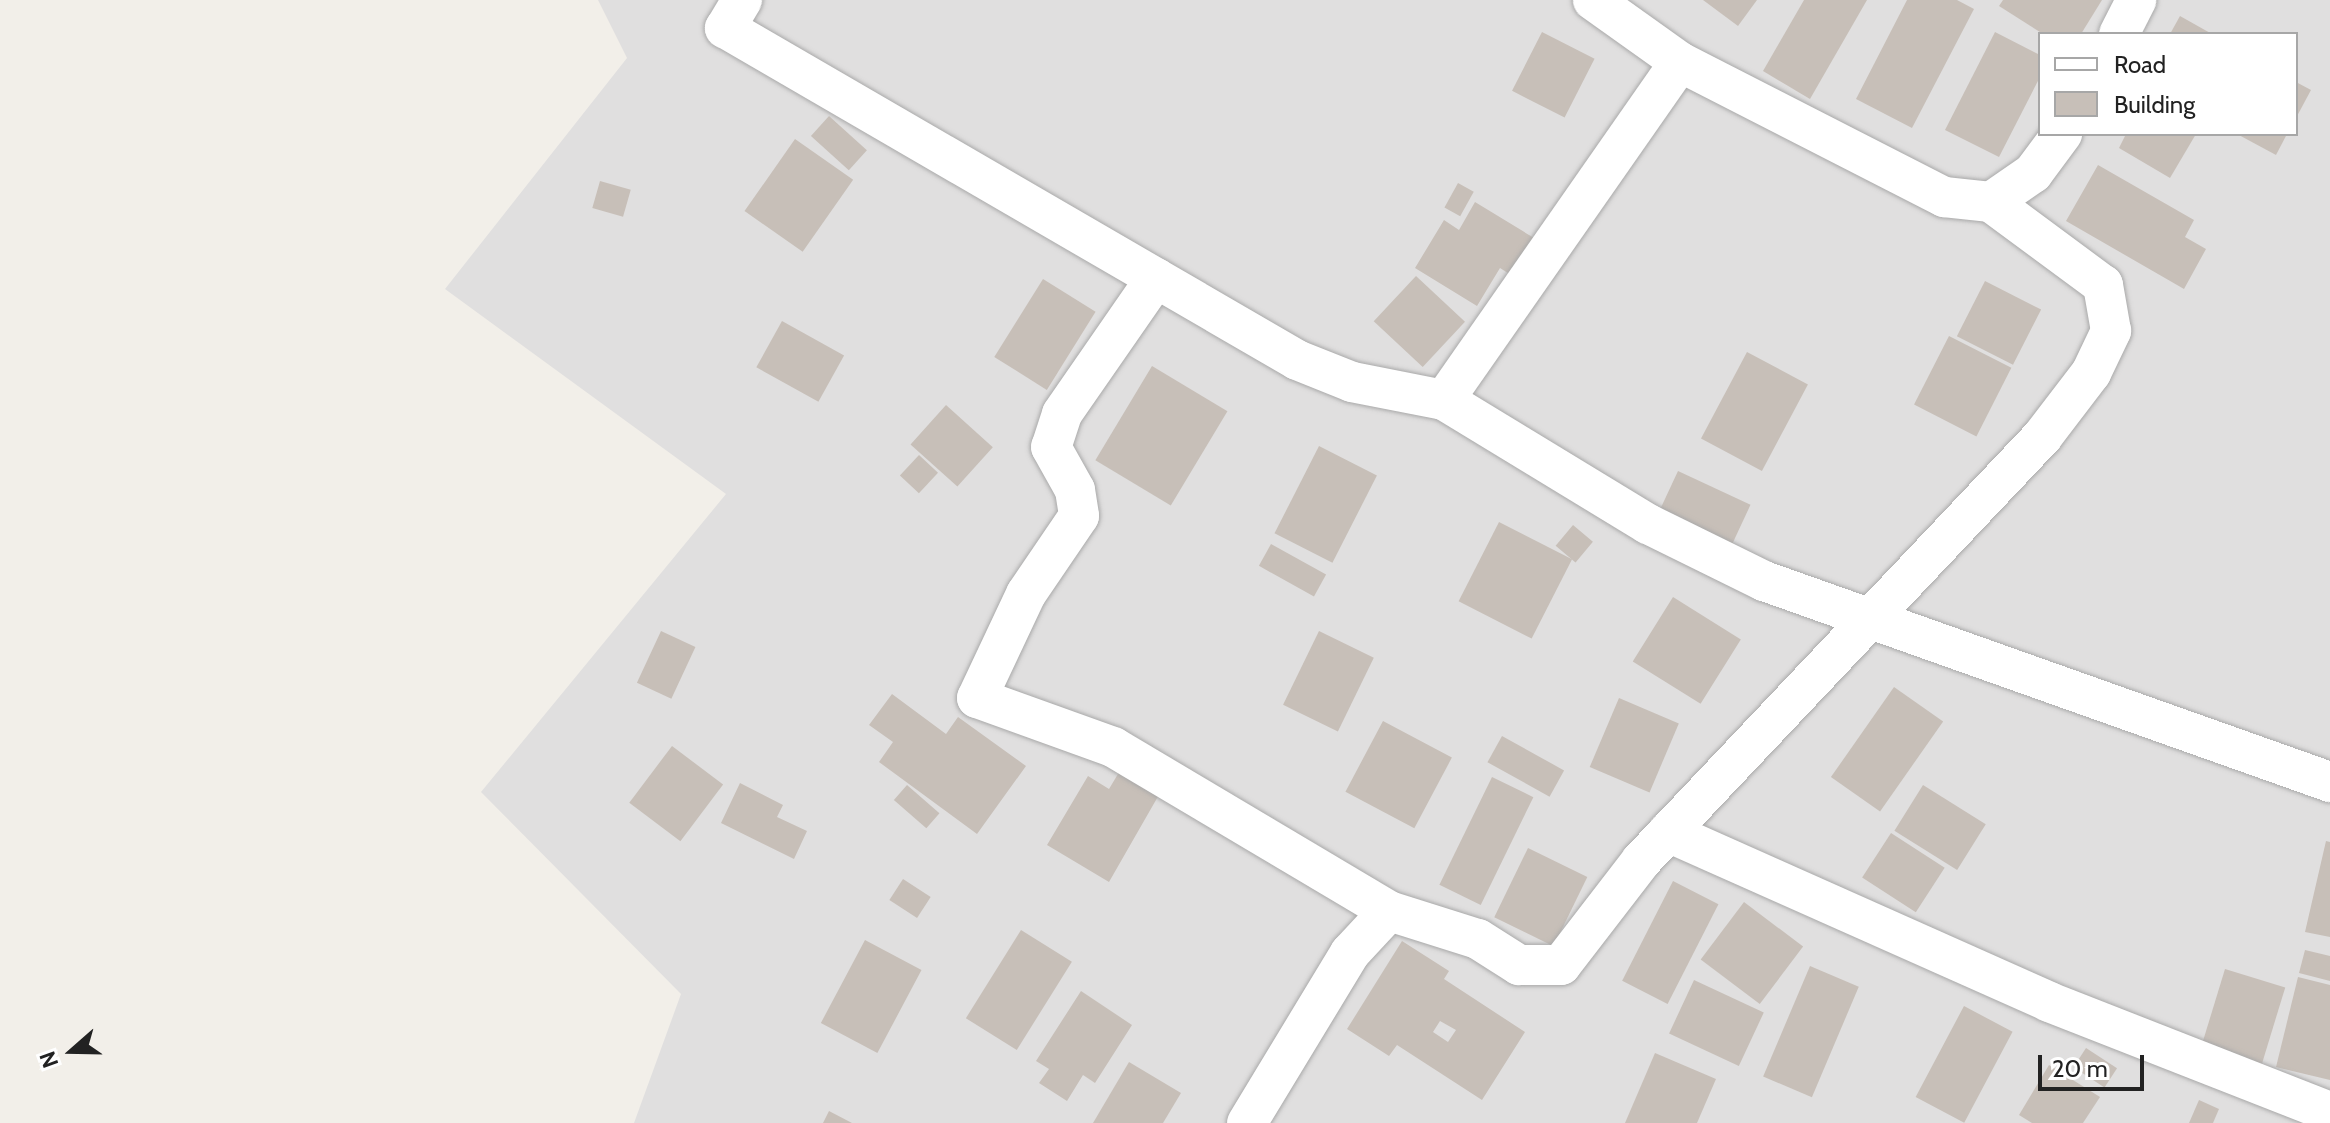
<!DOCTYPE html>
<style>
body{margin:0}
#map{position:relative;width:2330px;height:1123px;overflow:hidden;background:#f2efe9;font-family:Cabin,sans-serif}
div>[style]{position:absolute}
.residential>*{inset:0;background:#e0dfdf}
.building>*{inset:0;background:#c7bfb8;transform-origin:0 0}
.roads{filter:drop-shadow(0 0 2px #a9a9a9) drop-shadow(0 0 2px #a9a9a9)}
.minor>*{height:40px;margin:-20px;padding:0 20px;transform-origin:20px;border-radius:20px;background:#fff}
span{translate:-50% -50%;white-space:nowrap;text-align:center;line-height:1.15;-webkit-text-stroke:6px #fff;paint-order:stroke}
.legend{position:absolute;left:2038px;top:32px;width:260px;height:104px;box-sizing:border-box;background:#fff;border:2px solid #a7a7a7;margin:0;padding:10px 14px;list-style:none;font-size:24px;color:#222}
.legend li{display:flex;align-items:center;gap:16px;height:40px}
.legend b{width:40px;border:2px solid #a7a7a7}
.north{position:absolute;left:32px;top:1011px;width:80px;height:80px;-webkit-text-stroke:6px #fff;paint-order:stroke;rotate:250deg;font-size:22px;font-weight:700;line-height:32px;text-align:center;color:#222}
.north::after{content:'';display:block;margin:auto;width:28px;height:36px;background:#222;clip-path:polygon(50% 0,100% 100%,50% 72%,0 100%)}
.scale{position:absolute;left:2038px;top:1055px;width:106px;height:36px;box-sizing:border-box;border:4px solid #222;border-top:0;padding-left:10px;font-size:24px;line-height:28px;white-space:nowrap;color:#222;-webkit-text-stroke:6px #fff;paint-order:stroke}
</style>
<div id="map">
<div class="residential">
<div style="clip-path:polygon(evenodd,598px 0,2330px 0,2330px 1123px,634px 1123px,681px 994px,481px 792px,726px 494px,445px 289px,627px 58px,598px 0,2040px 34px,2296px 34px,2296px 134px,2040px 134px,2040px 34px)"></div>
</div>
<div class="building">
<div style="clip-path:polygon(1703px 0,1757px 0,1738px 26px)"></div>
<div style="clip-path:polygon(1804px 0,1867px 0,1810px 99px,1763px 71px)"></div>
<div style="clip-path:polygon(1907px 0,1957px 0,1974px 9px,1912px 128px,1856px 99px)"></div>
<div style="clip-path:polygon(2003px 0,2102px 0,2081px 34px,2043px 34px,1999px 6px)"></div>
<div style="clip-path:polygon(2180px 16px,2212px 34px,2170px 34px)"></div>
<div style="left:1542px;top:32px;width:59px;height:66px;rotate:27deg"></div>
<div style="clip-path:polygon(1995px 32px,2040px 55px,2040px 77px,1999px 157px,1945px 130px)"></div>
<div style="clip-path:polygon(2296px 82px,2311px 90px,2296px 118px)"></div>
<div style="left:829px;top:116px;width:51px;height:27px;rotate:42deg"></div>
<div style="clip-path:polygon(2126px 134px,2196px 134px,2170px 178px,2119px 148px)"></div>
<div style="clip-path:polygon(2237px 134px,2287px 134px,2276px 155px)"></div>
<div style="left:795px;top:139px;width:71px;height:88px;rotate:35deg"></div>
<div style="clip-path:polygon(2098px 165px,2194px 220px,2185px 237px,2206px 249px,2184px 289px,2066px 221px)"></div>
<div style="left:600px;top:181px;width:32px;height:28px;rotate:16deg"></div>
<div style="left:1458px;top:183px;width:18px;height:28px;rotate:29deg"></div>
<div style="clip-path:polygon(1475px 202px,1534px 238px,1511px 275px,1500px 268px,1477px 306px,1415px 268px,1444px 220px,1459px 230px)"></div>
<div style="left:1416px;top:276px;width:67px;height:62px;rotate:43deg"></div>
<div style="left:1043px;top:279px;width:62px;height:92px;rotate:32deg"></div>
<div style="left:1985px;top:281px;width:63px;height:62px;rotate:27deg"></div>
<div style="left:782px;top:321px;width:71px;height:53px;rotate:29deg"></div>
<div style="left:1949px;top:336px;width:70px;height:77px;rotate:27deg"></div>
<div style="left:1747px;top:352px;width:69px;height:98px;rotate:28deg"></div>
<div style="left:1152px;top:366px;width:88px;height:110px;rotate:31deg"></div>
<div style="left:946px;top:405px;width:63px;height:53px;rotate:42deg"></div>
<div style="left:1319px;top:446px;width:65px;height:98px;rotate:27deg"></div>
<div style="left:919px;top:455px;width:26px;height:28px;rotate:43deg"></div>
<div style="left:1678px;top:471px;width:80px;height:43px;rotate:25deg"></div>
<div style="left:1499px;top:522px;width:82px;height:89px;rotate:27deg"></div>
<div style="left:1573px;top:525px;width:26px;height:27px;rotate:40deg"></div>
<div style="left:1271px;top:544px;width:63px;height:25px;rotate:29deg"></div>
<div style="left:1673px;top:597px;width:80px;height:76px;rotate:32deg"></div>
<div style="left:661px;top:631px;width:38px;height:57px;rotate:25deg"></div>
<div style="left:1319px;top:631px;width:61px;height:82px;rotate:26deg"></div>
<div style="left:1894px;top:687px;width:60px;height:110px;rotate:35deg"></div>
<div style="clip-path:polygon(892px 694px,946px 734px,958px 717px,1026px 766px,977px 834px,879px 762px,893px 742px,869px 725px)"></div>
<div style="left:1619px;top:698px;width:65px;height:75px;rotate:23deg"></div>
<div style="left:1383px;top:721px;width:78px;height:80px;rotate:28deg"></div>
<div style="left:1502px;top:736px;width:71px;height:30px;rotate:29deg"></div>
<div style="left:672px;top:746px;width:64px;height:71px;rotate:37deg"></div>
<div style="clip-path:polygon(1121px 769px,1160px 793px,1109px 882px,1047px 845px,1088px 776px,1109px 789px)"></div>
<div style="left:1492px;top:777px;width:46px;height:120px;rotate:26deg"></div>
<div style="clip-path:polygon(740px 783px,783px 805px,777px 817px,807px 831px,794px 859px,721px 823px)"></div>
<div style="left:907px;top:785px;width:43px;height:20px;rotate:41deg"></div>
<div style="left:1923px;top:785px;width:74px;height:54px;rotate:32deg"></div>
<div style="left:1891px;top:833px;width:64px;height:53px;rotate:33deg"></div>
<div style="clip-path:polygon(2326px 841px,2330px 842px,2330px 937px,2305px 932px)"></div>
<div style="left:1528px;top:848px;width:66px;height:77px;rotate:26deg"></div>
<div style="left:903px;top:879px;width:33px;height:25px;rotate:33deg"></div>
<div style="left:1673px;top:881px;width:51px;height:112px;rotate:27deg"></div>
<div style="left:1744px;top:902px;width:74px;height:72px;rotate:37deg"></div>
<div style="left:1021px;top:930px;width:60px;height:104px;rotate:32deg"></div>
<div style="left:865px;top:940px;width:64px;height:94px;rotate:28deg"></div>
<div style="clip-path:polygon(evenodd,1402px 941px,1449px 971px,1444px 979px,1525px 1032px,1482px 1100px,1397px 1045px,1389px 1056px,1347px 1029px,1402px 941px,1440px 1021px,1456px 1030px,1448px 1042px,1433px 1032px,1440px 1021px)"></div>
<div style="clip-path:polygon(2305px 950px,2330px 956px,2330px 981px,2299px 973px)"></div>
<div style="left:1810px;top:966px;width:53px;height:120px;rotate:23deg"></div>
<div style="left:2225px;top:969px;width:63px;height:80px;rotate:17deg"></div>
<div style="clip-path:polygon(2298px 977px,2330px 985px,2330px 1080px,2276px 1067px)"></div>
<div style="left:1694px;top:980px;width:77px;height:59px;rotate:25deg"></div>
<div style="clip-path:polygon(1081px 991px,1132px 1025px,1095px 1083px,1083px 1075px,1067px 1101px,1039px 1083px,1049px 1069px,1036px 1061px)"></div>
<div style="left:1964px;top:1006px;width:55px;height:103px;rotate:28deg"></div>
<div style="left:2086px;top:1048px;width:37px;height:23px;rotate:33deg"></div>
<div style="clip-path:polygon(1655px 1053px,1716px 1079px,1697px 1123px,1625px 1123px)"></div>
<div style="clip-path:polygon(1129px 1062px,1181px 1093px,1163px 1123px,1093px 1123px)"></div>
<div style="clip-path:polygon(2049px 1065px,2100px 1097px,2083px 1123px,2032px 1123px,2019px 1115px)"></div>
<div style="clip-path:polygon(2199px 1100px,2219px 1109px,2213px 1123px,2189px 1123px)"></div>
<div style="clip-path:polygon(829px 1111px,852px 1123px,823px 1123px)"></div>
</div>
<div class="roads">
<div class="minor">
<div style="left:742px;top:0;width:33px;rotate:121deg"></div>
<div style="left:725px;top:28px;width:661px;rotate:30.13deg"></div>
<div style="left:1297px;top:360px;width:59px;rotate:21.8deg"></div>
<div style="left:1352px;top:382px;width:94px;rotate:11.1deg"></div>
<div style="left:1444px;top:400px;width:239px;rotate:31.3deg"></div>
<div style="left:1648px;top:524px;width:129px;rotate:26.2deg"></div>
<div style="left:1764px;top:581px;width:601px;rotate:19.55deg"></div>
<div style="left:1593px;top:0;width:107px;rotate:35.5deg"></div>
<div style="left:1680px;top:62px;width:297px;rotate:27.1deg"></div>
<div style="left:1944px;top:197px;width:47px;rotate:6.1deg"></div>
<div style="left:1991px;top:202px;width:51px;rotate:-34.6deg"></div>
<div style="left:2033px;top:173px;width:49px;rotate:-53.4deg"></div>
<div style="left:2119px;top:34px;width:38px;rotate:-63deg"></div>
<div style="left:1156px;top:278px;width:165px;rotate:124.7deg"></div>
<div style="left:1062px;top:414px;width:35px;rotate:108deg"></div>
<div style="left:1051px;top:447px;width:49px;rotate:60.8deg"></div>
<div style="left:1075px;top:490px;width:26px;rotate:81deg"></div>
<div style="left:1079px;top:516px;width:94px;rotate:124.2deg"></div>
<div style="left:1026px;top:594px;width:115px;rotate:115.2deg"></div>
<div style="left:977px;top:698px;width:145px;rotate:19.8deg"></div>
<div style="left:1113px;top:747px;width:321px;rotate:30.7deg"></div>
<div style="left:1444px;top:400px;width:412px;rotate:-55.1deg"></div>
<div style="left:1668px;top:832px;width:417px;rotate:24deg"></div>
<div style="left:2049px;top:1002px;width:302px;rotate:21.4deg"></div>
<div style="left:1247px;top:1123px;width:199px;rotate:-58.8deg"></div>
<div style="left:1350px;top:953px;width:57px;rotate:-47.1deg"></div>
<div style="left:1389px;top:911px;width:93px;rotate:17.5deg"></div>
<div style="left:1478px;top:939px;width:49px;rotate:32.4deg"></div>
<div style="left:1519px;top:965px;width:42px"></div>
<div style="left:1561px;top:965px;width:131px;rotate:-52.4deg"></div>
<div style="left:1641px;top:861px;width:584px;rotate:-46.6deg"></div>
<div style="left:2042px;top:437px;width:81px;rotate:-52.6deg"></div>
<div style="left:2091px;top:373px;width:47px;rotate:-64.5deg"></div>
<div style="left:2111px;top:331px;width:47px;rotate:-99.9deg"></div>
<div style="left:2103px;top:285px;width:139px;rotate:-143.5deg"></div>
</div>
</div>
<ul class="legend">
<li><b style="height:10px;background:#fff"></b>Road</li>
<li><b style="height:22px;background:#c7bfb8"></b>Building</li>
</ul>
<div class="north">N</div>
<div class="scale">20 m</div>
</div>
